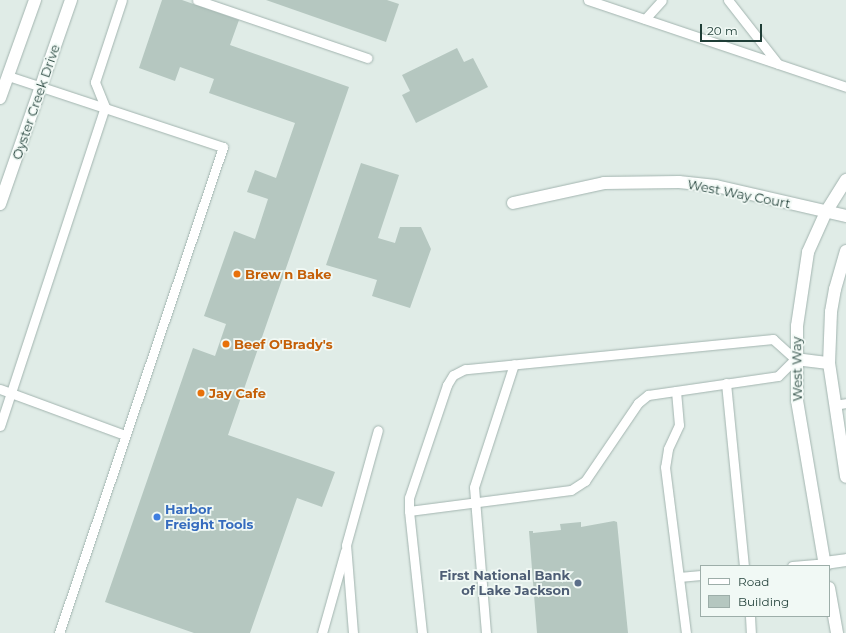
<!DOCTYPE html>
<style>
body{margin:0}
#map{position:relative;width:846px;height:633px;overflow:hidden;background:#e0ece7;font-family:Montserrat,sans-serif}
div>[style]{position:absolute}
.building>*{inset:0;background:#b5c7c0}
.roads{filter:drop-shadow(0 0 1px #a2b4af) drop-shadow(0 0 1px #a2b4af)}
.service>*{height:9px;margin:-4.5px;padding:0 4.5px;transform-origin:4.5px;border-radius:4.5px;background:#fff}
.minor>*{height:12px;margin:-6px;padding:0 6px;transform-origin:6px;border-radius:6px;background:#fff}
.tertiary>*{height:12px;margin:-6px;padding:0 6px;transform-origin:6px;border-radius:6px;background:#fff}
.secondary>*{height:12px;margin:-6px;padding:0 6px;transform-origin:6px;border-radius:6px;background:#fff}
.dots>*{width:11px;height:11px;translate:-50% -50%;box-sizing:border-box;border:2px solid #f1f9f5;border-radius:50%}
span{translate:-50% -50%;white-space:nowrap;text-align:center;line-height:1.15;-webkit-text-stroke:3.5px #f1f9f5;paint-order:stroke}
.street-label{font-size:13px;color:#1f3e37}
.food-label{font-size:13px;color:#c56008;font-weight:700}
.left{translate:0 -50%;text-align:left}
.shop-label{font-size:13px;color:#366cbe;font-weight:700}
.service-label{font-size:13px;color:#4e5e75;font-weight:700}
.right{translate:-100% -50%;text-align:right}
.legend{position:absolute;left:700px;top:565px;width:130px;height:52px;box-sizing:border-box;background:#f1f9f5;border:1px solid #9daea9;margin:0;padding:5px 7px;list-style:none;font-size:12px;color:#1f3e37}
.legend li{display:flex;align-items:center;gap:8px;height:20px}
.legend b{width:20px;border:1px solid #9daea9}
.scale{position:absolute;left:700px;top:24px;width:62px;height:18px;box-sizing:border-box;border:2px solid #1f3e37;border-top:0;padding-left:5px;font-size:12px;line-height:14px;white-space:nowrap;color:#1f3e37;-webkit-text-stroke:3px #f1f9f5;paint-order:stroke}
</style>
<div id="map">
<div class="building">
<div style="clip-path:polygon(162px 0,182px 0,239px 20px,230px 45px,349px 87px,228px 435px,335px 472px,322px 507px,297px 498px,250px 633px,194px 633px,105px 602px,193px 348px,215px 356px,226px 324px,204px 316px,234px 231px,255px 239px,268px 199px,247px 192px,255px 170px,276px 178px,295px 123px,209px 93px,214px 79px,180px 67px,175px 81px,139px 68px)"></div>
<div style="clip-path:polygon(266px 0,387px 0,399px 4px,386px 42px)"></div>
<div style="clip-path:polygon(457px 48px,464px 62px,473px 58px,488px 87px,416px 123px,402px 95px,410px 91px,402px 75px)"></div>
<div style="clip-path:polygon(361px 163px,399px 175px,378px 238px,395px 243px,400px 227px,421px 227px,431px 249px,410px 308px,372px 296px,377px 280px,326px 265px)"></div>
<div style="clip-path:polygon(614px 521px,617px 522px,628px 633px,537px 633px,529px 531px,533px 531px,533px 533px,561px 530px,560px 524px,581px 522px,581px 527px)"></div>
</div>
<div class="roads">
<div class="service">
<div style="left:197px;top:0;width:180px;rotate:18.8deg"></div>
<div style="left:588px;top:0;width:272px;rotate:18.6deg"></div>
<div style="left:728px;top:0;width:81px;rotate:52deg"></div>
<div style="left:645px;top:19px;width:25px;rotate:-48deg"></div>
<div style="left:8px;top:76px;width:226px;rotate:18.3deg"></div>
<div style="left:223px;top:147px;width:513px;rotate:108.65deg"></div>
<div style="left:726px;top:383px;width:184px;rotate:84.4deg"></div>
<div style="left:0;top:389px;width:133px;rotate:20.2deg"></div>
<div style="left:676px;top:391px;width:34px;rotate:85deg"></div>
<div style="left:679px;top:425px;width:26px;rotate:115deg"></div>
<div style="left:668px;top:449px;width:18px;rotate:99deg"></div>
<div style="left:665px;top:467px;width:167px;rotate:82.8deg"></div>
<div style="left:834px;top:405px;width:12px;rotate:-9deg"></div>
<div style="left:0;top:426px;width:336px;rotate:-71.8deg"></div>
<div style="left:105px;top:107px;width:27px;rotate:-112deg"></div>
<div style="left:95px;top:82px;width:86px;rotate:-71.8deg"></div>
<div style="left:409px;top:511px;width:163px;rotate:-7.4deg"></div>
<div style="left:571px;top:490px;width:17px;rotate:-33deg"></div>
<div style="left:585px;top:481px;width:94px;rotate:-55.8deg"></div>
<div style="left:638px;top:403px;width:13px;rotate:-39deg"></div>
<div style="left:648px;top:395px;width:131px;rotate:-8.3deg"></div>
<div style="left:778px;top:376px;width:24px;rotate:-45deg"></div>
<div style="left:795px;top:359px;width:30px;rotate:-138deg"></div>
<div style="left:773px;top:339px;width:309px;rotate:174.4deg"></div>
<div style="left:465px;top:369px;width:13px;rotate:153deg"></div>
<div style="left:453px;top:375px;width:12px;rotate:121deg"></div>
<div style="left:447px;top:385px;width:119px;rotate:108.6deg"></div>
<div style="left:409px;top:498px;width:13px;rotate:90deg"></div>
<div style="left:409px;top:511px;width:123px;rotate:83.9deg"></div>
<div style="left:792px;top:566px;width:33px;rotate:-5deg"></div>
<div style="left:679px;top:577px;width:22px;rotate:-5deg"></div>
<div style="left:750px;top:616px;width:17px;rotate:87deg"></div>
<div style="left:322px;top:633px;width:85px;rotate:-74.3deg"></div>
<div style="left:353px;top:633px;width:88px;rotate:-94.5deg"></div>
<div style="left:346px;top:545px;width:119px;rotate:-74.5deg"></div>
<div style="left:486px;top:633px;width:146px;rotate:-94.7deg"></div>
<div style="left:474px;top:487px;width:129px;rotate:-72deg"></div>
</div>
<div class="minor">
<div style="left:513px;top:203px;width:93px;rotate:-12.4deg"></div>
<div style="left:604px;top:183px;width:75px;rotate:-0.8deg"></div>
<div style="left:679px;top:182px;width:37px;rotate:6deg"></div>
<div style="left:716px;top:186px;width:133px;rotate:13deg"></div>
</div>
<div class="tertiary">
<div style="left:846px;top:251px;width:40px;rotate:106deg"></div>
<div style="left:835px;top:289px;width:23px;rotate:100deg"></div>
<div style="left:831px;top:312px;width:51px;rotate:92.2deg"></div>
<div style="left:829px;top:363px;width:115px;rotate:81.5deg"></div>
<div style="left:795px;top:359px;width:34px;rotate:7deg"></div>
<div style="left:825px;top:563px;width:21px;rotate:-8deg"></div>
<div style="left:825px;top:566px;width:168px;rotate:-99.6deg"></div>
<div style="left:797px;top:400px;width:74px;rotate:-90deg"></div>
<div style="left:797px;top:326px;width:75px;rotate:-81.5deg"></div>
<div style="left:808px;top:252px;width:44px;rotate:-65.8deg"></div>
<div style="left:826px;top:212px;width:38px;rotate:-58deg"></div>
<div style="left:829px;top:588px;width:46px;rotate:79.9deg"></div>
</div>
<div class="secondary">
<div style="left:0;top:98px;width:104px;rotate:-70.3deg"></div>
<div style="left:0;top:204px;width:216px;rotate:-70.8deg"></div>
</div>
</div>
<div class="dots">
<div style="left:237px;top:274px;background:#e8710a"></div>
<div style="left:226px;top:344px;background:#e8710a"></div>
<div style="left:201px;top:393px;background:#e8710a"></div>
<div style="left:157px;top:517px;background:#3f7fe0"></div>
<div style="left:578px;top:583px;background:#5c6f8a"></div>
</div>
<div class="street-label">
<span style="left:36px;top:102px;rotate:-71deg">Oyster Creek Drive</span>
<span style="left:739px;top:194px;rotate:11deg">West Way Court</span>
<span style="left:797px;top:369px;rotate:-91deg">West Way</span>
</div>
<div class="food-label">
<span class="left" style="left:245px;top:274px">Brew n Bake</span>
<span class="left" style="left:234px;top:344px">Beef O'Brady's</span>
<span class="left" style="left:209px;top:393px">Jay Cafe</span>
</div>
<div class="shop-label">
<span class="left" style="left:165px;top:517px">Harbor<br>Freight Tools</span>
</div>
<div class="service-label">
<span class="right" style="left:570px;top:583px">First National Bank<br>of Lake Jackson</span>
</div>
<ul class="legend">
<li><b style="height:5px;background:#fff"></b>Road</li>
<li><b style="height:11px;background:#b5c7c0"></b>Building</li>
</ul>
<div class="scale">20 m</div>
</div>
